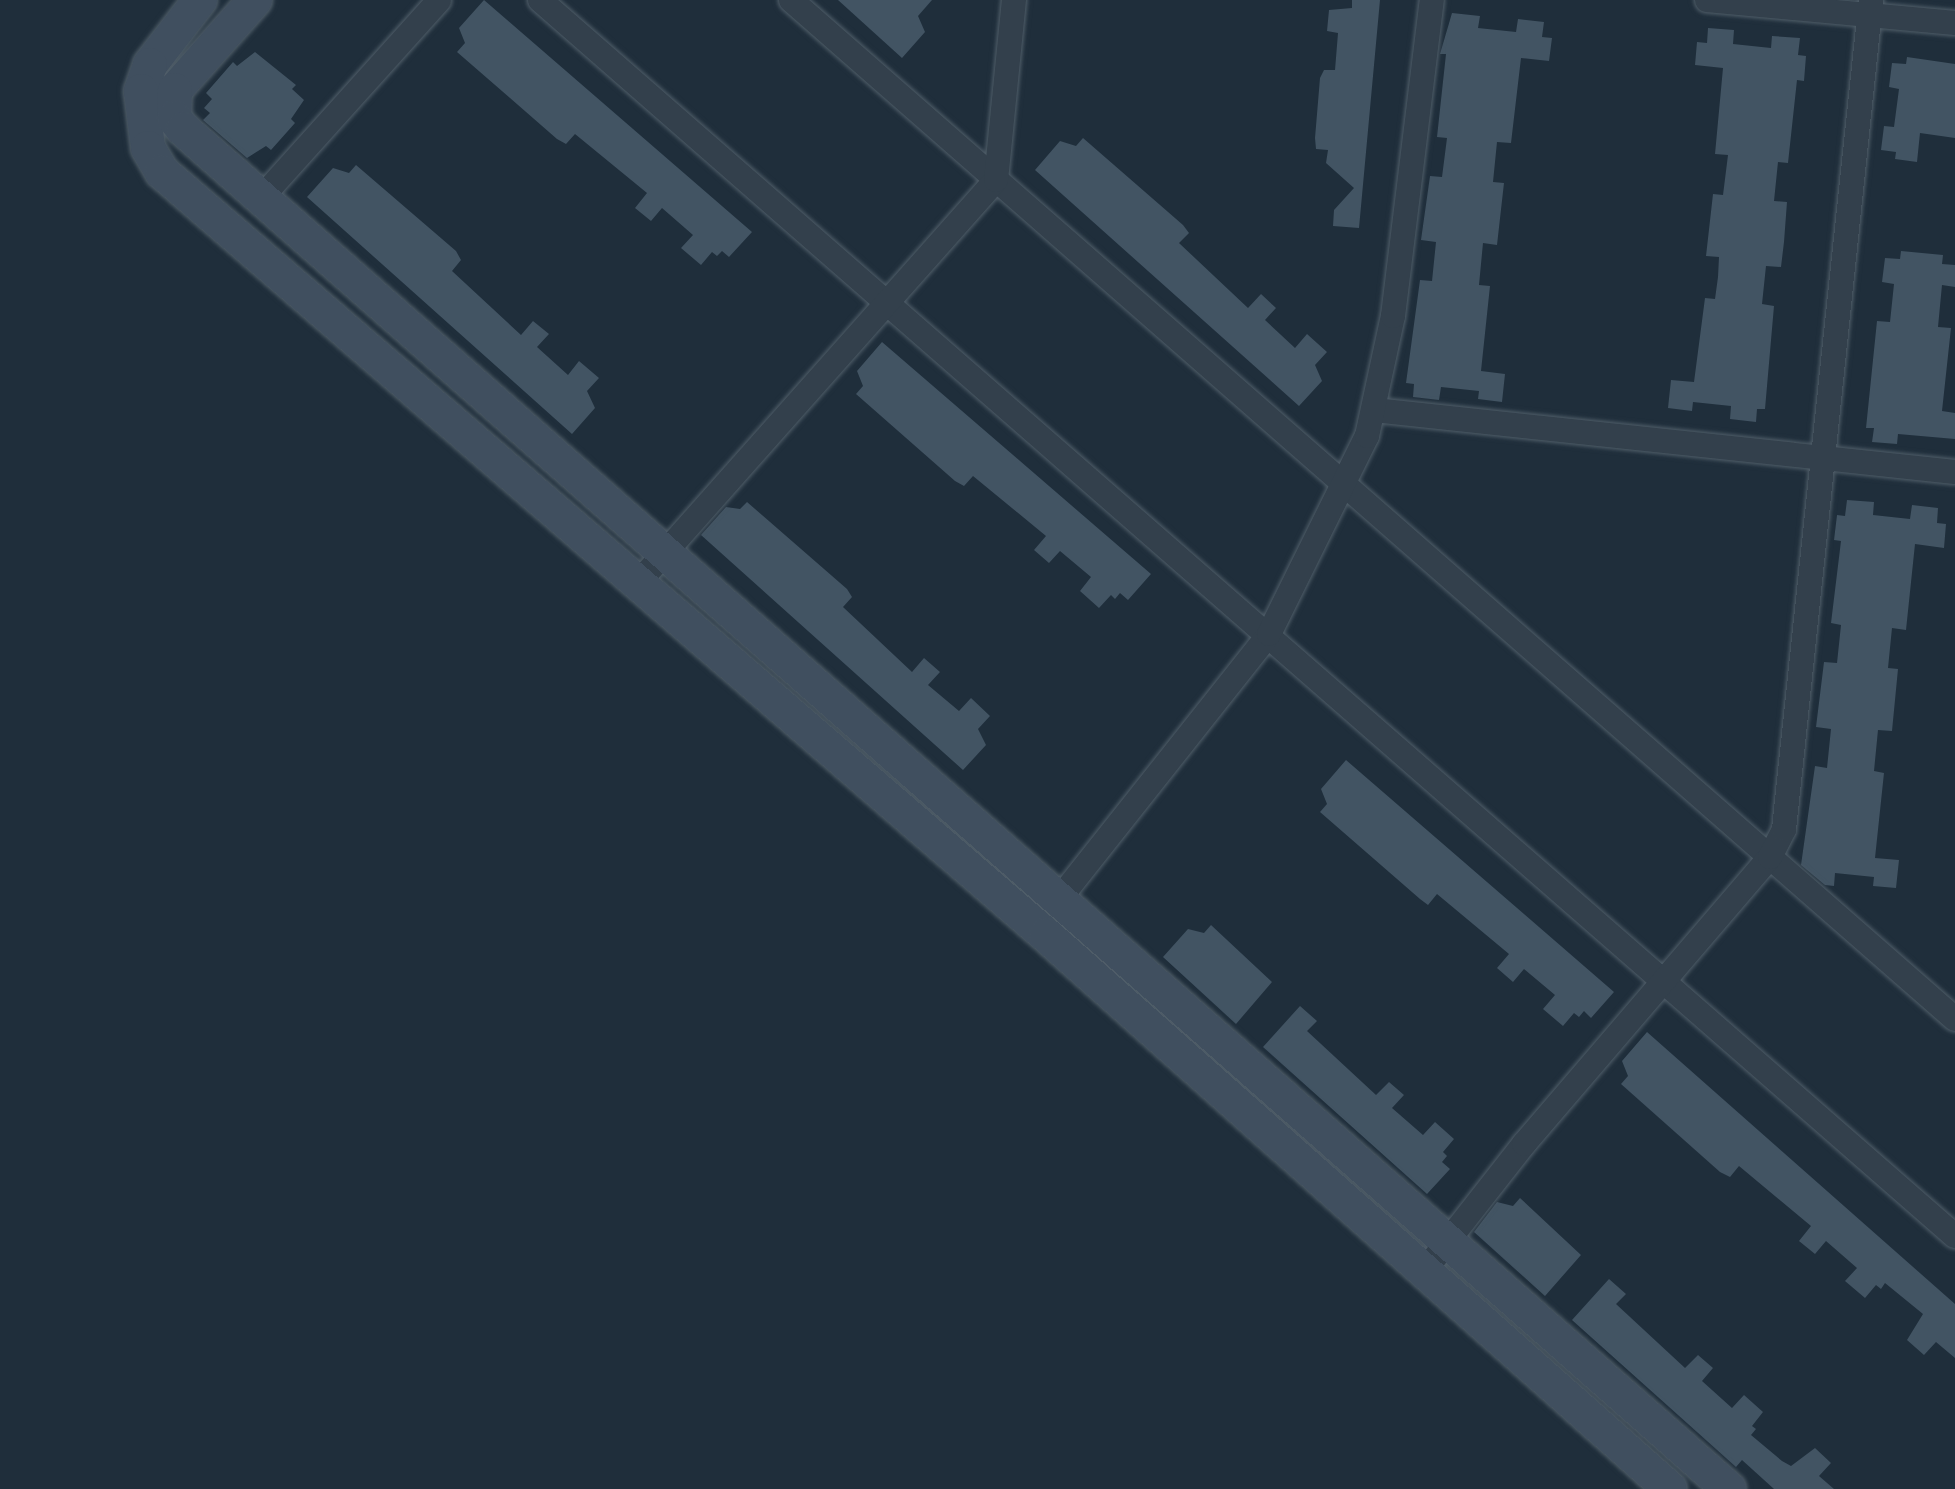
<!DOCTYPE html>
<style>
body{margin:0}
#map{position:relative;width:1955px;height:1489px;overflow:hidden;background:#1f2e3b;font-family:Ubuntu,sans-serif}
div>[style]{position:absolute}
.building>*{inset:0;background:#425463}
.roads{filter:drop-shadow(0 0 2px #505e69) drop-shadow(0 0 2px #505e69)}
.street>*{height:24px;margin:-12px;padding:0 12px;transform-origin:12px;border-radius:12px;background:#33404c}
.secondary>*{height:34px;margin:-17px;padding:0 17px;transform-origin:17px;border-radius:17px;background:#404f5f}
span{translate:-50% -50%;white-space:nowrap;text-align:center;line-height:1.15;-webkit-text-stroke:8px #182530;paint-order:stroke}
</style>
<div id="map">
<div class="building">
<div style="clip-path:polygon(484px 0,752px 232px,729px 257px,722px 251px,717px 256px,712px 252px,701px 265px,681px 248px,693px 235px,662px 208px,651px 221px,635px 208px,647px 193px,575px 134px,566px 144px,557px 139px,457px 52px,465px 43px,459px 28px)"></div>
<div style="clip-path:polygon(838px 0,932px 0,918px 16px,925px 32px,902px 58px)"></div>
<div style="clip-path:polygon(1352px 0,1380px 0,1359px 228px,1333px 226px,1334px 210px,1354px 188px,1326px 163px,1328px 150px,1316px 149px,1315px 138px,1320px 78px,1324px 70px,1335px 70px,1338px 33px,1327px 31px,1329px 10px,1352px 8px)"></div>
<div style="clip-path:polygon(1452px 13px,1480px 16px,1478px 28px,1516px 32px,1518px 19px,1544px 22px,1542px 37px,1552px 38px,1549px 61px,1521px 58px,1511px 143px,1497px 142px,1493px 182px,1504px 183px,1497px 245px,1483px 243px,1479px 285px,1490px 286px,1481px 371px,1505px 374px,1502px 402px,1478px 399px,1479px 391px,1441px 387px,1439px 400px,1413px 397px,1414px 384px,1406px 383px,1420px 280px,1432px 281px,1436px 242px,1421px 240px,1430px 176px,1442px 177px,1447px 138px,1437px 137px,1446px 54px,1440px 54px)"></div>
<div style="clip-path:polygon(1708px 28px,1734px 30px,1733px 44px,1771px 48px,1772px 36px,1800px 38px,1798px 55px,1806px 56px,1804px 81px,1797px 80px,1788px 163px,1778px 162px,1774px 201px,1787px 202px,1784px 242px,1781px 267px,1766px 266px,1762px 304px,1774px 306px,1765px 409px,1757px 409px,1756px 422px,1730px 419px,1731px 406px,1693px 402px,1692px 411px,1668px 408px,1671px 380px,1694px 382px,1705px 298px,1715px 299px,1718px 277px,1719px 257px,1706px 256px,1713px 194px,1723px 195px,1728px 155px,1715px 154px,1723px 68px,1695px 65px,1697px 42px,1707px 43px)"></div>
<div style="clip-path:polygon(255px 52px,296px 85px,292px 89px,304px 100px,291px 119px,295px 123px,271px 150px,266px 146px,247px 158px,203px 120px,210px 113px,204px 108px,212px 99px,206px 93px,233px 62px,237px 66px)"></div>
<div style="clip-path:polygon(1907px 57px,1955px 64px,1955px 138px,1920px 133px,1917px 162px,1895px 159px,1896px 152px,1881px 150px,1884px 126px,1894px 127px,1899px 89px,1889px 87px,1892px 63px,1906px 64px)"></div>
<div style="clip-path:polygon(1083px 138px,1183px 225px,1189px 233px,1179px 243px,1248px 308px,1261px 294px,1276px 308px,1265px 320px,1295px 348px,1307px 334px,1327px 352px,1315px 365px,1322px 381px,1299px 406px,1035px 170px,1060px 141px,1076px 146px)"></div>
<div style="clip-path:polygon(356px 165px,456px 251px,461px 260px,452px 271px,521px 335px,533px 321px,549px 334px,537px 347px,568px 375px,579px 361px,599px 378px,587px 391px,595px 408px,572px 434px,307px 197px,333px 168px,349px 173px)"></div>
<div style="clip-path:polygon(1901px 251px,1943px 255px,1942px 264px,1955px 265px,1955px 287px,1942px 285px,1938px 327px,1951px 328px,1942px 411px,1955px 413px,1955px 439px,1898px 434px,1897px 444px,1872px 442px,1874px 428px,1866px 428px,1877px 321px,1890px 322px,1894px 284px,1882px 282px,1885px 258px,1900px 259px)"></div>
<div style="clip-path:polygon(882px 342px,1151px 574px,1128px 600px,1120px 593px,1115px 599px,1111px 595px,1099px 608px,1080px 591px,1091px 577px,1060px 551px,1049px 563px,1034px 550px,1046px 536px,973px 476px,964px 486px,955px 481px,856px 394px,863px 386px,857px 371px)"></div>
<div style="clip-path:polygon(1847px 500px,1874px 502px,1873px 515px,1910px 519px,1912px 505px,1938px 508px,1937px 523px,1946px 524px,1944px 548px,1915px 544px,1906px 630px,1892px 628px,1888px 668px,1898px 669px,1892px 731px,1878px 730px,1874px 771px,1884px 773px,1875px 858px,1899px 860px,1896px 888px,1873px 886px,1874px 877px,1835px 873px,1834px 886px,1825px 885px,1801px 865px,1815px 766px,1827px 768px,1831px 729px,1816px 727px,1824px 662px,1837px 663px,1841px 625px,1831px 623px,1841px 541px,1834px 540px,1837px 515px,1845px 516px)"></div>
<div style="clip-path:polygon(747px 502px,847px 589px,852px 597px,843px 607px,912px 672px,924px 658px,940px 672px,928px 685px,959px 711px,971px 698px,990px 716px,978px 729px,986px 745px,963px 770px,701px 535px,726px 507px,740px 509px)"></div>
<div style="clip-path:polygon(1346px 760px,1614px 992px,1591px 1018px,1584px 1011px,1579px 1017px,1574px 1013px,1563px 1026px,1543px 1009px,1555px 995px,1524px 969px,1513px 982px,1497px 968px,1509px 954px,1437px 894px,1428px 905px,1420px 899px,1320px 812px,1327px 804px,1321px 789px)"></div>
<div style="clip-path:polygon(1211px 925px,1272px 982px,1236px 1024px,1163px 957px,1188px 929px,1204px 933px)"></div>
<div style="clip-path:polygon(1300px 1006px,1317px 1021px,1307px 1031px,1376px 1095px,1389px 1082px,1404px 1095px,1392px 1108px,1423px 1135px,1435px 1122px,1454px 1139px,1443px 1152px,1447px 1156px,1442px 1162px,1450px 1169px,1427px 1194px,1263px 1047px)"></div>
<div style="clip-path:polygon(1647px 1032px,1955px 1304px,1955px 1358px,1936px 1342px,1924px 1355px,1907px 1340px,1923px 1314px,1885px 1283px,1881px 1289px,1876px 1285px,1865px 1298px,1845px 1281px,1857px 1268px,1826px 1241px,1815px 1254px,1799px 1241px,1811px 1226px,1739px 1166px,1730px 1177px,1720px 1172px,1621px 1084px,1628px 1076px,1622px 1061px)"></div>
<div style="clip-path:polygon(1520px 1198px,1581px 1255px,1545px 1296px,1474px 1232px,1497px 1202px,1513px 1206px)"></div>
<div style="clip-path:polygon(1609px 1279px,1626px 1294px,1616px 1304px,1685px 1368px,1698px 1355px,1713px 1368px,1702px 1381px,1732px 1408px,1744px 1395px,1763px 1412px,1752px 1426px,1756px 1429px,1751px 1435px,1782px 1461px,1791px 1466px,1815px 1448px,1831px 1463px,1819px 1476px,1834px 1489px,1774px 1489px,1742px 1460px,1736px 1467px,1572px 1320px)"></div>
</div>
<div class="roads">
<div class="street">
<div style="left:540px;top:0;width:1879px;rotate:41.14deg"></div>
<div style="left:791px;top:0;width:1547px;rotate:41.2deg"></div>
<div style="left:1707px;top:0;width:249px;rotate:5.3deg"></div>
<div style="left:261px;top:198px;width:266px;rotate:-48deg"></div>
<div style="left:1374px;top:410px;width:584px;rotate:6.09deg"></div>
<div style="left:638px;top:583px;width:539px;rotate:-48.38deg"></div>
<div style="left:996px;top:180px;width:181px;rotate:-84.3deg"></div>
<div style="left:1060px;top:898px;width:337px;rotate:-51.6deg"></div>
<div style="left:1269px;top:634px;width:221px;rotate:-63.7deg"></div>
<div style="left:1367px;top:436px;width:123px;rotate:-77.8deg"></div>
<div style="left:1393px;top:316px;width:318px;rotate:-83deg"></div>
<div style="left:1426px;top:1269px;width:159px;rotate:-51.9deg"></div>
<div style="left:1524px;top:1144px;width:378px;rotate:-49.4deg"></div>
<div style="left:1770px;top:857px;width:31px;rotate:-63deg"></div>
<div style="left:1784px;top:829px;width:834px;rotate:-84.01deg"></div>
</div>
<div class="secondary">
<div style="left:200px;top:0;width:82px;rotate:127.6deg"></div>
<div style="left:150px;top:65px;width:28px;rotate:109deg"></div>
<div style="left:141px;top:91px;width:57px;rotate:83deg"></div>
<div style="left:148px;top:148px;width:28px;rotate:60deg"></div>
<div style="left:162px;top:172px;width:1168px;rotate:40.8deg"></div>
<div style="left:1046px;top:935px;width:834px;rotate:41.6deg"></div>
<div style="left:255px;top:0;width:120px;rotate:131.6deg"></div>
<div style="left:175px;top:90px;width:28px;rotate:92deg"></div>
<div style="left:174px;top:118px;width:14px;rotate:51deg"></div>
<div style="left:183px;top:129px;width:2059px;rotate:41.34deg"></div>
</div>
</div>
</div>
